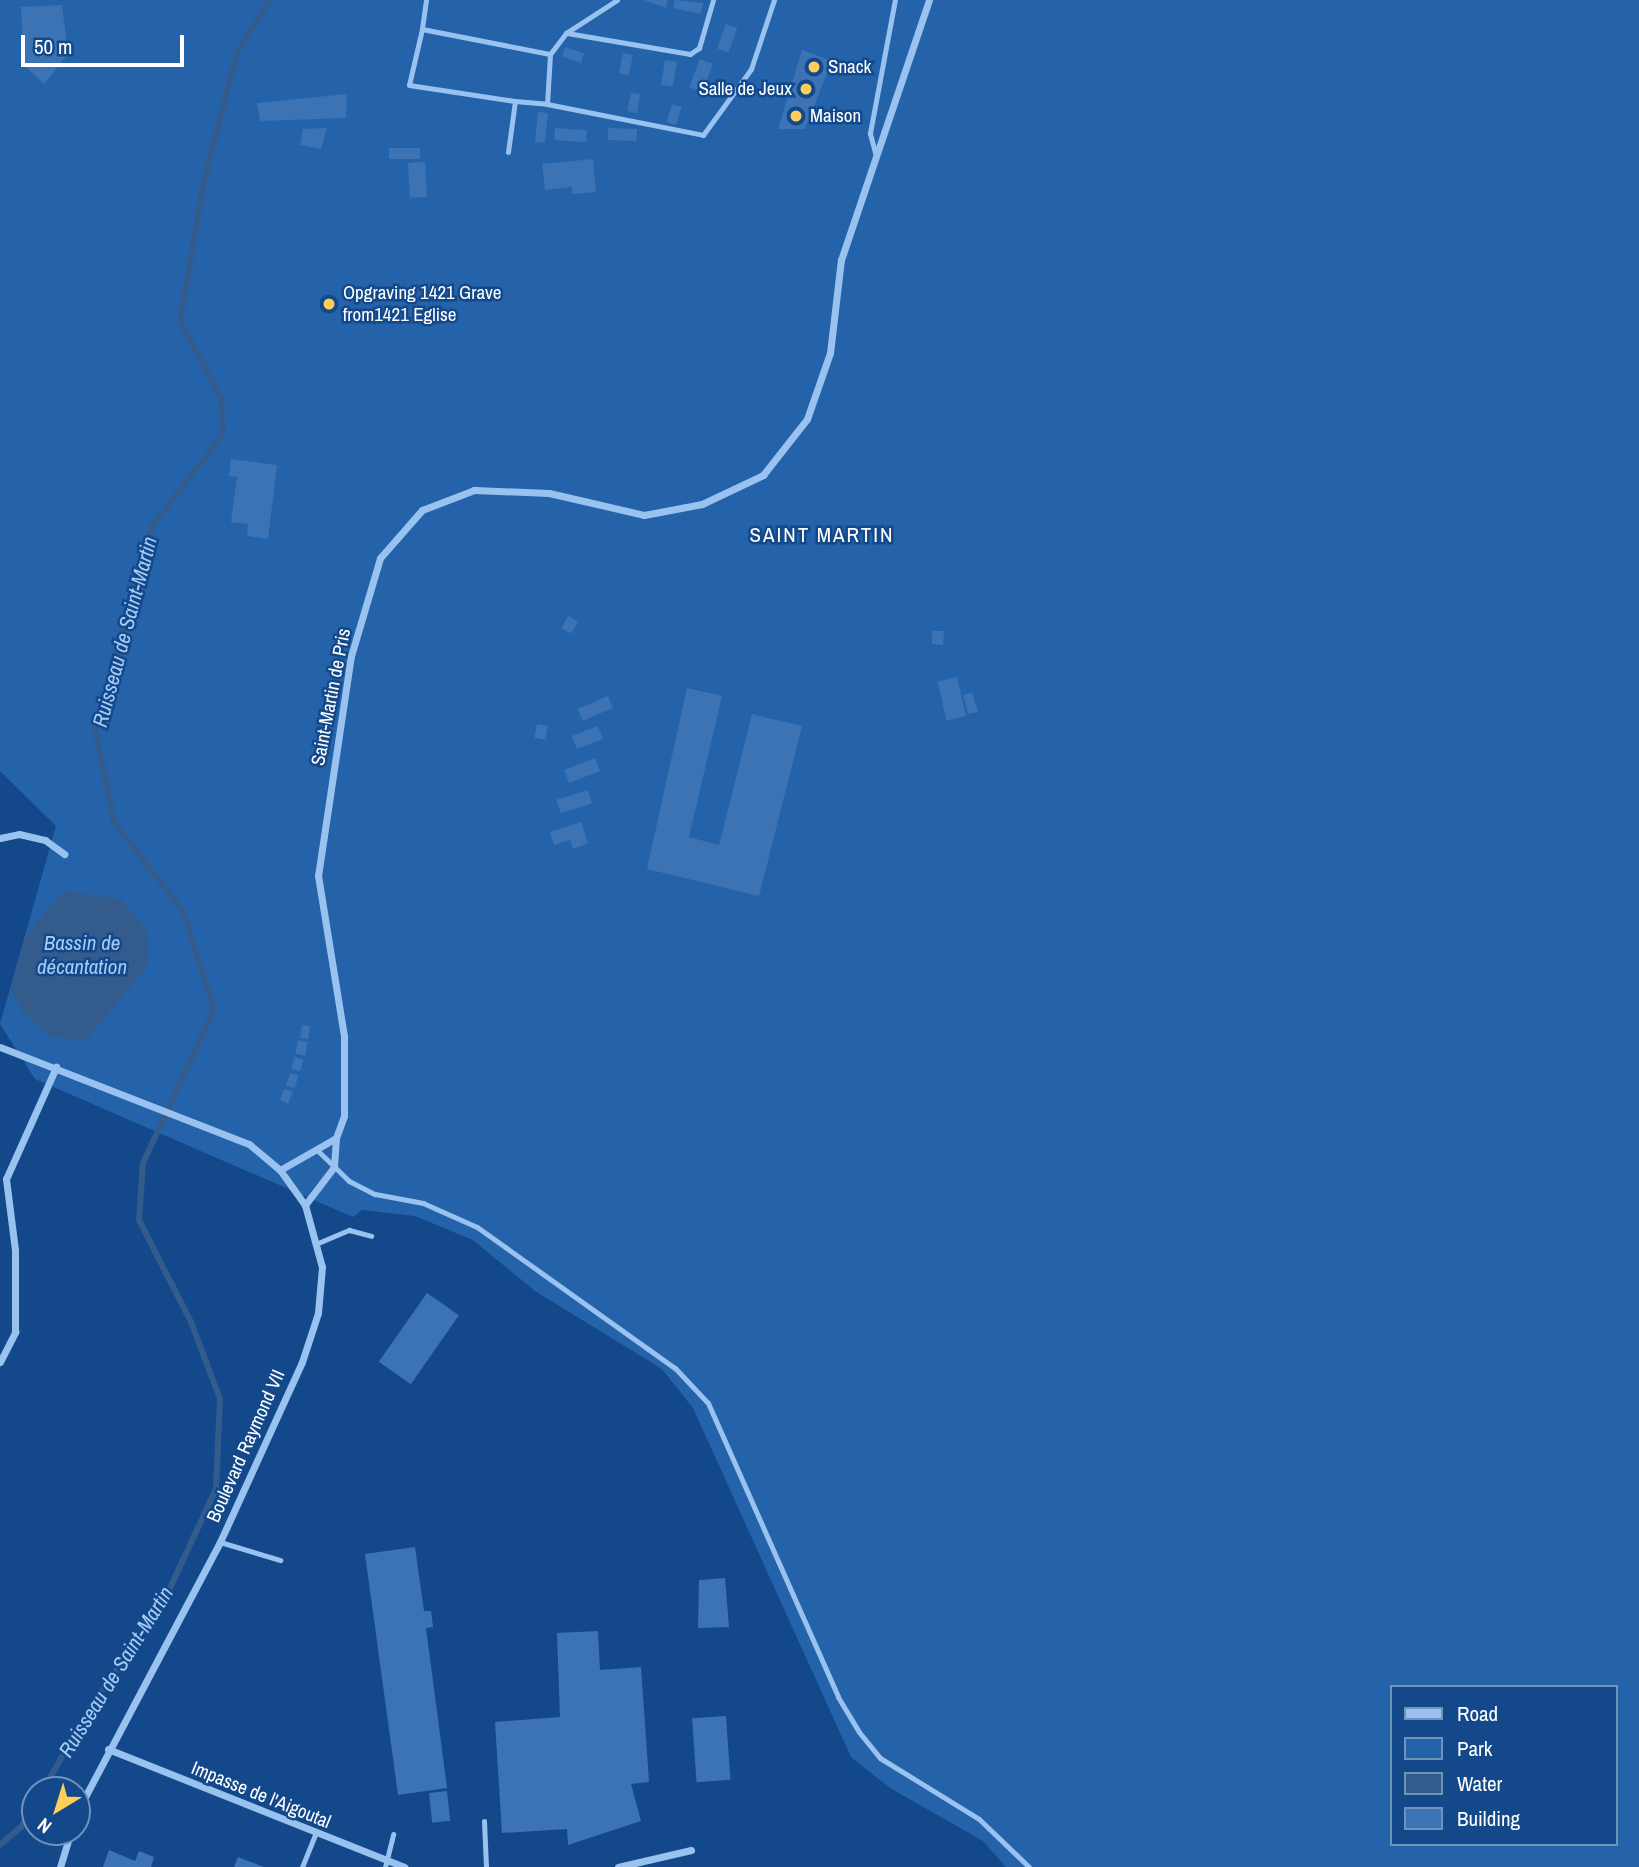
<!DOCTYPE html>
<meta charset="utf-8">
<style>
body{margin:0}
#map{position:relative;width:1639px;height:1867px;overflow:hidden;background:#13498b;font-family:"Archivo Narrow",sans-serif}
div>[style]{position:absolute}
.green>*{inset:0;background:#2463aa}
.water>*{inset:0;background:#335c8d}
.stream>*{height:6px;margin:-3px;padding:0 3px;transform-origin:3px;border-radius:3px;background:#335c8d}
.building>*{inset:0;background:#3b73b4;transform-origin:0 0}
.lane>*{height:5px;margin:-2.5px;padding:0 2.5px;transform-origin:2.5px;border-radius:2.5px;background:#9ac2f1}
.street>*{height:7px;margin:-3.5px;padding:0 3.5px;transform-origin:3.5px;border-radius:3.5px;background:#9ac2f1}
.dots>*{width:19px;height:19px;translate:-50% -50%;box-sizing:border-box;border:4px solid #13498b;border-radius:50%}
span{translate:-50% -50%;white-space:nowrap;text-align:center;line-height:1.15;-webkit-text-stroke:5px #13498b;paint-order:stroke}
.poi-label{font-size:19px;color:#fff}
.left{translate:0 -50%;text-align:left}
.right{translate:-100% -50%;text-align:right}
.street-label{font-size:19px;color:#fff}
.neighbourhood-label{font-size:21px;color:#fff;letter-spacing:2px}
.water-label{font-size:21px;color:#a6ccf8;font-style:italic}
.legend{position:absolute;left:1390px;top:1685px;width:228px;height:161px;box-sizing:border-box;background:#13498b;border:2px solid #7192b9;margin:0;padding:9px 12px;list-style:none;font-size:21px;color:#fff}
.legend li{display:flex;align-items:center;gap:14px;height:35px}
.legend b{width:35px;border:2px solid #7192b9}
.north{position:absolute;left:21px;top:1776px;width:70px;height:70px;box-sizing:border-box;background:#13498b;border:2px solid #7192b9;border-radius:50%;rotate:218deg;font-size:19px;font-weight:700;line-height:28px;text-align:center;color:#fff}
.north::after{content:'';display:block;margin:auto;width:24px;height:32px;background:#ffcd59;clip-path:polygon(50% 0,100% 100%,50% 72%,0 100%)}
.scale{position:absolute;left:21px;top:35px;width:163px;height:32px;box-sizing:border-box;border:4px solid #fff;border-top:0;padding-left:9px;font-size:21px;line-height:24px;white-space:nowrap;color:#fff;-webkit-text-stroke:5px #13498b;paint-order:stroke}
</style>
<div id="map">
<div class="green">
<div style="clip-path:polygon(evenodd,0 0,1639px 0,1639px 1867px,1006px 1867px,983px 1841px,890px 1788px,851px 1757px,693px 1408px,662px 1369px,535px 1291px,473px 1240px,415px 1216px,362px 1210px,353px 1217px,35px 1079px,0 1024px,56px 826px,0 771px,0 0,1392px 1687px,1616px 1687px,1616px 1844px,1392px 1844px,1392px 1687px)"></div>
</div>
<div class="water">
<div style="clip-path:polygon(64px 891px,121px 899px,144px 926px,149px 944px,147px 967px,85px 1042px,50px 1036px,23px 1013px,11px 990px,25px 935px)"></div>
</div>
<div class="stream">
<div style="left:43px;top:1790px;width:92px;rotate:-60.1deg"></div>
<div style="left:89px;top:1710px;width:130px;rotate:-55.3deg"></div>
<div style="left:163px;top:1603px;width:126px;rotate:-65.1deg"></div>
<div style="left:216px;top:1489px;width:90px;rotate:-87.5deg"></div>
<div style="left:220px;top:1399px;width:82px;rotate:-110.6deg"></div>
<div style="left:191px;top:1322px;width:114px;rotate:-117deg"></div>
<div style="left:139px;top:1220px;width:57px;rotate:-86deg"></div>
<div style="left:143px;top:1163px;width:170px;rotate:-65.2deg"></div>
<div style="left:214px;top:1009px;width:103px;rotate:-107.6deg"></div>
<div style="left:183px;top:911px;width:113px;rotate:-127.8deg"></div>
<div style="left:114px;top:822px;width:96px;rotate:-101.4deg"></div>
<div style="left:95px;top:728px;width:211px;rotate:-74.1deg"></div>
<div style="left:153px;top:525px;width:115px;rotate:-52.4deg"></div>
<div style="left:223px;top:434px;width:36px;rotate:-93deg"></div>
<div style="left:221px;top:398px;width:87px;rotate:-118deg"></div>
<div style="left:180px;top:321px;width:142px;rotate:-80.3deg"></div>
<div style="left:204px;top:181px;width:132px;rotate:-75.5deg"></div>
<div style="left:237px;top:53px;width:62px;rotate:-58.9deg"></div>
<div style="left:0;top:1845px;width:28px;rotate:-41deg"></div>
<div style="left:21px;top:1827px;width:28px;rotate:-60deg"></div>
</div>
<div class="building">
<div style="clip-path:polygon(644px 0,668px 0,666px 8px)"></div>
<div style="clip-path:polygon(675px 0,703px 3px,701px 14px,673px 8px)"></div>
<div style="clip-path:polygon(62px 5px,68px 54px,44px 84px,24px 65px,21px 7px)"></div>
<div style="left:726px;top:24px;width:12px;height:26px;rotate:20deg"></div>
<div style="left:565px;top:47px;width:20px;height:10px;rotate:18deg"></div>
<div style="clip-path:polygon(802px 50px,832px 61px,805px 129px,778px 129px)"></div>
<div style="left:623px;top:53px;width:10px;height:21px;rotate:11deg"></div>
<div style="left:700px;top:59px;width:14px;height:30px;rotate:21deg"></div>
<div style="left:665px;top:60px;width:12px;height:25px;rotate:9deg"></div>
<div style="clip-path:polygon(631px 93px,640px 94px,637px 113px,627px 111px)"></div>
<div style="clip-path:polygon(347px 94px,346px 118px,260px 121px,257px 103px)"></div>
<div style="left:672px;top:104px;width:10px;height:19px;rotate:17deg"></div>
<div style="left:538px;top:112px;width:10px;height:30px;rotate:6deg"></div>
<div style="clip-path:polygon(327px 128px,321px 149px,300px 145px,303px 129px)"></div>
<div style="left:555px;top:128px;width:32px;height:12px;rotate:4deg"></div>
<div style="left:608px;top:128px;width:29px;height:12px;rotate:2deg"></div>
<div style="left:420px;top:148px;width:11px;height:31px;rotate:90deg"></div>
<div style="clip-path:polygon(593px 159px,596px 192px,572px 194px,572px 187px,545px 190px,542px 164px)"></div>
<div style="left:425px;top:162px;width:35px;height:17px;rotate:87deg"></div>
<div style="clip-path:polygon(231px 459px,277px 465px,268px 539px,247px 536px,248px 524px,231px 522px,237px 477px,229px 476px)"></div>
<div style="left:568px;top:616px;width:11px;height:14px;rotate:27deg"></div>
<div style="clip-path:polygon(932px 631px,944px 631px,943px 645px,932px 644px)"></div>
<div style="left:957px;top:677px;width:40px;height:20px;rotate:77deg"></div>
<div style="clip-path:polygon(687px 688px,722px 696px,689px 837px,719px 845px,752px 714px,802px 726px,759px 896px,647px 869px)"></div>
<div style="clip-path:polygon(972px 693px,978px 712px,968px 714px,963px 695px)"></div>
<div style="left:608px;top:696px;width:13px;height:33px;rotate:67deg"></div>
<div style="left:537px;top:724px;width:11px;height:14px;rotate:10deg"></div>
<div style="left:598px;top:726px;width:14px;height:28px;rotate:69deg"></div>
<div style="left:595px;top:758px;width:14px;height:33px;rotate:69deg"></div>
<div style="left:588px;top:790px;width:14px;height:33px;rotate:73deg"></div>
<div style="clip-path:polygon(581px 822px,588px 843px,573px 849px,570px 840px,554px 845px,550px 832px)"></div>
<div style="left:302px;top:1025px;width:8px;height:13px;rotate:7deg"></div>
<div style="left:298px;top:1040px;width:10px;height:14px;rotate:11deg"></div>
<div style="left:295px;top:1057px;width:9px;height:12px;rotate:18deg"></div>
<div style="left:290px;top:1073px;width:9px;height:13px;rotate:18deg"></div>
<div style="clip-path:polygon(284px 1089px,293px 1092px,288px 1104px,280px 1100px)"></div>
<div style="left:427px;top:1293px;width:39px;height:84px;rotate:35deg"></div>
<div style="clip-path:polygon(415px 1547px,424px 1611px,431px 1611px,433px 1627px,426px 1628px,447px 1788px,398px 1795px,365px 1554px)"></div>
<div style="clip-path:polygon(725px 1578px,729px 1627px,698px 1628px,699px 1580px)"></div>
<div style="clip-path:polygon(598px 1631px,600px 1670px,641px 1667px,649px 1782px,631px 1784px,641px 1821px,568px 1845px,567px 1829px,502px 1833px,495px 1722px,560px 1717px,557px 1633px)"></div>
<div style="left:726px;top:1716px;width:64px;height:34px;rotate:86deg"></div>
<div style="left:447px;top:1791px;width:30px;height:18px;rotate:84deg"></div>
<div style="clip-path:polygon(109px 1850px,135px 1861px,139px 1851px,154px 1857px,151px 1867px,103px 1867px)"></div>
<div style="clip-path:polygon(238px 1857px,264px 1867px,234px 1867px)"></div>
</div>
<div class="lane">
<div style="left:426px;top:0;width:29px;rotate:98deg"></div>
<div style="left:422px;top:29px;width:130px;rotate:11.1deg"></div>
<div style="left:617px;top:0;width:61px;rotate:147.1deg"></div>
<div style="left:566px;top:33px;width:26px;rotate:127deg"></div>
<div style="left:550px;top:54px;width:50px;rotate:93.4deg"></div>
<div style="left:547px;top:104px;width:159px;rotate:11.2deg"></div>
<div style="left:703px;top:135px;width:82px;rotate:-54deg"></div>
<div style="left:751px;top:69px;width:73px;rotate:-71.6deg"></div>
<div style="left:422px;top:29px;width:57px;rotate:103.1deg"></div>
<div style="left:409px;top:85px;width:107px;rotate:8.6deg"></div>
<div style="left:567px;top:33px;width:125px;rotate:9.7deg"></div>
<div style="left:690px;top:54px;width:11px;rotate:-34deg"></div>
<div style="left:699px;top:48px;width:50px;rotate:-73.7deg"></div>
<div style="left:508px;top:152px;width:51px;rotate:-82.2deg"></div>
<div style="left:515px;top:101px;width:32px;rotate:5deg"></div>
<div style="left:876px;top:156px;width:24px;rotate:-105deg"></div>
<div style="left:870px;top:133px;width:135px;rotate:-79.4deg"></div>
<div style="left:316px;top:1149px;width:46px;rotate:44.1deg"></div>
<div style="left:349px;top:1181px;width:29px;rotate:27deg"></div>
<div style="left:375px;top:1194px;width:49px;rotate:10.6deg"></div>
<div style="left:423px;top:1203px;width:59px;rotate:24deg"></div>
<div style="left:477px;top:1227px;width:243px;rotate:35.5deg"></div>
<div style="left:675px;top:1368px;width:48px;rotate:46.7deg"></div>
<div style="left:708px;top:1403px;width:321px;rotate:66.1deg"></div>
<div style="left:838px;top:1697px;width:41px;rotate:59deg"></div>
<div style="left:859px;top:1732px;width:33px;rotate:51deg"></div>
<div style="left:880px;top:1758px;width:116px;rotate:31.6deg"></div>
<div style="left:979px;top:1819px;width:69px;rotate:43.8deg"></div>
<div style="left:318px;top:1243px;width:34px;rotate:-23deg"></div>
<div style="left:349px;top:1230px;width:23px;rotate:15deg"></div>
<div style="left:220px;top:1542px;width:63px;rotate:16.7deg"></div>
<div style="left:484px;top:1821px;width:46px;rotate:87.5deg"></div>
<div style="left:302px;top:1867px;width:35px;rotate:-68deg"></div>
<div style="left:385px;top:1867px;width:34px;rotate:-76deg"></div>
</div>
<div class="street">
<div style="left:0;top:838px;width:19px;rotate:-12deg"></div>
<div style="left:19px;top:834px;width:27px;rotate:13deg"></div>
<div style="left:45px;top:840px;width:24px;rotate:36deg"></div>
<div style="left:0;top:1047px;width:267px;rotate:21.3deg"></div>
<div style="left:249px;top:1144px;width:40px;rotate:40deg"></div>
<div style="left:280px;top:1170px;width:43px;rotate:54.5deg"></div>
<div style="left:305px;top:1205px;width:64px;rotate:74.7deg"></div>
<div style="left:322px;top:1267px;width:46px;rotate:95deg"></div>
<div style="left:318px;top:1313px;width:52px;rotate:108.1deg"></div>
<div style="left:302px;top:1362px;width:198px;rotate:114.5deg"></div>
<div style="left:220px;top:1542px;width:306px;rotate:117.9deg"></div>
<div style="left:336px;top:1138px;width:23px;rotate:-70deg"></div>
<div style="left:344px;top:1116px;width:80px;rotate:-90deg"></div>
<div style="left:344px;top:1036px;width:162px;rotate:-99.2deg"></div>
<div style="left:318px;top:876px;width:222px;rotate:-81.5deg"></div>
<div style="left:351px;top:656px;width:102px;rotate:-73.5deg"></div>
<div style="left:380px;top:558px;width:64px;rotate:-48.8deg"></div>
<div style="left:422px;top:510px;width:56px;rotate:-21deg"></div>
<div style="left:474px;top:490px;width:75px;rotate:2.3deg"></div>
<div style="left:549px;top:493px;width:98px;rotate:13deg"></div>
<div style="left:644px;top:515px;width:59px;rotate:-10.7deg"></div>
<div style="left:702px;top:504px;width:68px;rotate:-25.4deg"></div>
<div style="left:763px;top:475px;width:71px;rotate:-51.8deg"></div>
<div style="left:807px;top:419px;width:70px;rotate:-70.8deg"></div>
<div style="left:830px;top:353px;width:94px;rotate:-83.3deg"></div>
<div style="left:841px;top:260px;width:274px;rotate:-71.3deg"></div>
<div style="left:280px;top:1170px;width:64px;rotate:-29.7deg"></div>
<div style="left:336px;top:1138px;width:29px;rotate:94deg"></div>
<div style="left:334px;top:1167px;width:48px;rotate:127.3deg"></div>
<div style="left:0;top:1362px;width:34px;rotate:-63deg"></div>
<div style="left:15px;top:1332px;width:82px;rotate:-90deg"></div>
<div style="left:15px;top:1250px;width:72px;rotate:-97.2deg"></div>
<div style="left:6px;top:1179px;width:123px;rotate:-65.9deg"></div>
<div style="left:108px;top:1749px;width:319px;rotate:21.7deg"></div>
<div style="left:60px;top:1867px;width:37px;rotate:-73deg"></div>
<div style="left:618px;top:1867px;width:75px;rotate:-13.1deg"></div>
</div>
<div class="dots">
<div style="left:814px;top:67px;background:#ffcd59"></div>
<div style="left:806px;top:89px;background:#ffcd59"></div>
<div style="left:796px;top:116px;background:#ffcd59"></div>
<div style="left:329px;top:304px;background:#ffcd59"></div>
</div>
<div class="poi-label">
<span class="left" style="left:828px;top:67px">Snack</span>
<span class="right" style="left:792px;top:89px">Salle de Jeux</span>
<span class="left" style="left:810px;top:116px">Maison</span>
<span class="left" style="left:343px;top:304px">Opgraving 1421 Grave<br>from1421 Eglise</span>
</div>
<div class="street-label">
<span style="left:331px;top:697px;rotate:-79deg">Saint-Martin de Pris</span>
<span style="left:246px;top:1446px;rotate:-66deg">Boulevard Raymond VII</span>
<span style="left:261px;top:1795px;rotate:22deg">Impasse de l'Aigoutal</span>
</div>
<div class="neighbourhood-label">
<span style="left:822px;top:535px">SAINT MARTIN</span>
</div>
<div class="water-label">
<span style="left:125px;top:632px;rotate:-75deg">Ruisseau de Saint-Martin</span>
<span style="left:82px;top:955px">Bassin de<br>décantation</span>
<span style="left:116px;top:1672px;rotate:-58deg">Ruisseau de Saint-Martin</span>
</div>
<ul class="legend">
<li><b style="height:9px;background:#9ac2f1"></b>Road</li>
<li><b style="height:19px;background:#2463aa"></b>Park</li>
<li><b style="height:19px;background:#335c8d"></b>Water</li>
<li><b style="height:19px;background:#3b73b4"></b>Building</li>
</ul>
<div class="north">N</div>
<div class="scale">50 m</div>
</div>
